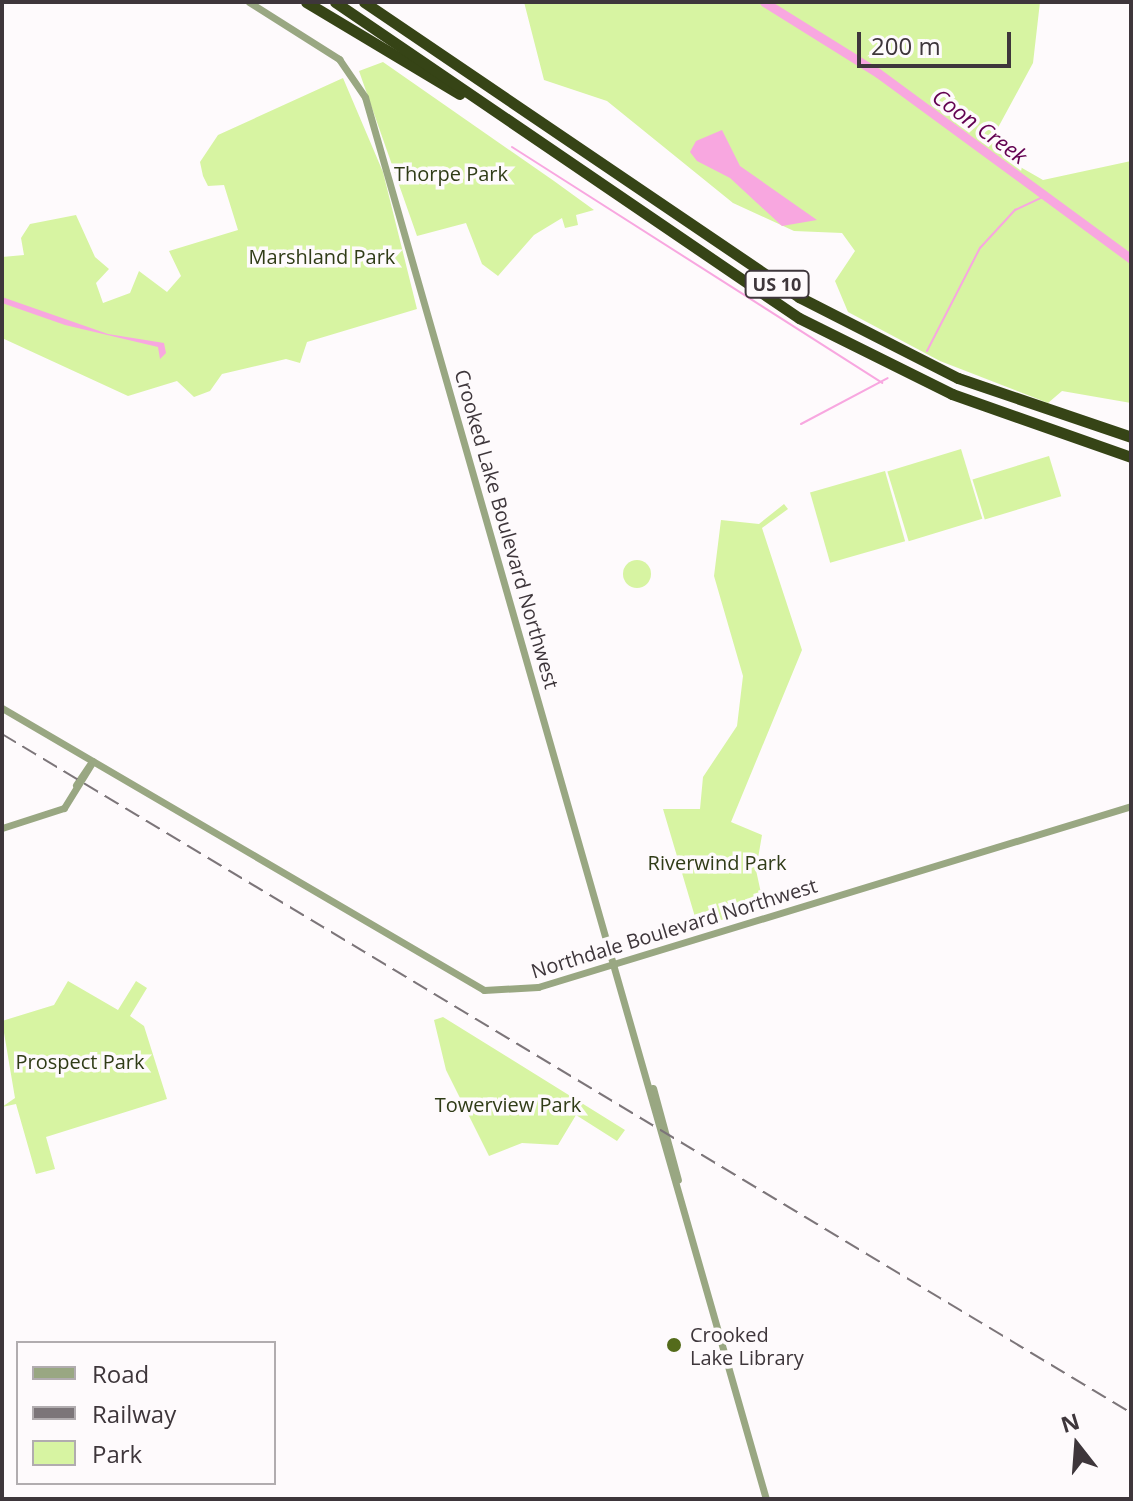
<!DOCTYPE html>
<style>
body{margin:0}
#map{position:relative;width:1133px;height:1501px;overflow:hidden;background:#fefafc;font-family:"Open Sans",sans-serif}
div>[style]{position:absolute}
.green>*{inset:0;background:#d7f4a2;transform-origin:0 0}
.round{border-radius:50%}
.water>*{inset:0;background:#f8a7e0}
.stream>*{height:2px;margin:-1px;padding:0 1px;transform-origin:1px;border-radius:1px;background:#f8a7e0}
.river>*{height:9px;margin:-4.5px;padding:0 4.5px;transform-origin:4.5px;border-radius:4.5px;background:#f8a7e0}
.tertiary>*{height:7px;margin:-3.5px;padding:0 3.5px;transform-origin:3.5px;border-radius:3.5px;background:#99a782}
.motorway>*{height:11px;margin:-5.5px;padding:0 5.5px;transform-origin:5.5px;border-radius:5.5px;background:#364416}
.rail>*{height:2px;margin-top:-1px;transform-origin:0;background:repeating-linear-gradient(90deg,#7c7579 0 16px,transparent 0 24px)}
.dots>*{width:22px;height:22px;translate:-50% -50%;box-sizing:border-box;border:4px solid #fefafc;border-radius:50%}
span{translate:-50% -50%;white-space:nowrap;text-align:center;line-height:1.15;-webkit-text-stroke:7px #fefafc;paint-order:stroke}
.shield-label span{padding:2px 6px;background:#fefafc;border:2px solid;border-radius:6px;-webkit-text-stroke-width:0}
.shield-label{font-size:18px;color:#3e363b;font-weight:700}
.park-label{font-size:20px;color:#303c17}
.street-label{font-size:20px;color:#3e363b}
.poi-label{font-size:20px;color:#3e363b}
.left{translate:0 -50%;text-align:left}
.water-label{font-size:22px;color:#620050;font-style:italic}
.frame{position:absolute;inset:0;border:4px solid #3e363b;pointer-events:none}
.legend{position:absolute;left:16px;top:1341px;width:260px;height:144px;box-sizing:border-box;background:#fefafc;border:2px solid #b1acaf;margin:0;padding:10px 14px;list-style:none;font-size:24px;color:#3e363b}
.legend li{display:flex;align-items:center;gap:16px;height:40px}
.legend b{width:40px;border:2px solid #b1acaf}
.north{position:absolute;left:1037px;top:1405px;width:80px;height:80px;-webkit-text-stroke:6px #fefafc;paint-order:stroke;rotate:343deg;font-size:22px;font-weight:700;line-height:32px;text-align:center;color:#3e363b}
.north::after{content:'';display:block;margin:auto;width:28px;height:36px;background:#3e363b;clip-path:polygon(50% 0,100% 100%,50% 72%,0 100%)}
.scale{position:absolute;left:857px;top:32px;width:154px;height:36px;box-sizing:border-box;border:4px solid #3e363b;border-top:0;padding-left:10px;font-size:24px;line-height:28px;white-space:nowrap;color:#3e363b;-webkit-text-stroke:6px #fefafc;paint-order:stroke}
</style>
<div id="map">
<div class="green">
<div style="clip-path:polygon(524px 2px,1040px 2px,1033px 63px,994px 135px,1008px 160px,1043px 180px,1131px 161px,1131px 403px,1062px 391px,1048px 403px,940px 361px,848px 312px,835px 281px,855px 251px,842px 233px,794px 231px,733px 203px,607px 101px,544px 80px)"></div>
<div style="clip-path:polygon(383px 62px,554px 181px,594px 210px,576px 215px,578px 225px,565px 228px,562px 218px,534px 235px,498px 276px,482px 264px,466px 223px,417px 236px,359px 71px)"></div>
<div style="clip-path:polygon(343px 78px,383px 172px,417px 309px,307px 342px,300px 363px,286px 359px,222px 374px,210px 391px,194px 397px,177px 381px,128px 396px,2px 338px,2px 257px,24px 255px,21px 238px,30px 224px,76px 215px,95px 257px,109px 269px,96px 283px,103px 303px,130px 293px,139px 271px,167px 292px,181px 276px,169px 251px,238px 230px,224px 185px,208px 186px,203px 176px,200px 162px,218px 135px)"></div>
<div style="left:961px;top:449px;width:73px;height:77px;rotate:73deg"></div>
<div style="left:1049px;top:456px;width:42px;height:80px;rotate:73deg"></div>
<div style="left:885px;top:471px;width:73px;height:78px;rotate:74deg"></div>
<div style="clip-path:polygon(784px 504px,788px 509px,762px 528px,802px 650px,731px 822px,762px 835px,756px 870px,764px 907px,698px 927px,663px 809px,700px 809px,703px 777px,737px 726px,743px 676px,714px 576px,721px 520px,759px 524px)"></div>
<div class="round" style="left:623px;top:560px;width:28px;height:28px"></div>
<div style="clip-path:polygon(68px 981px,118px 1010px,136px 981px,147px 988px,130px 1016px,144px 1026px,167px 1099px,46px 1137px,55px 1169px,36px 1174px,16px 1104px,2px 1107px,15px 1098px,2px 1021px,54px 1005px)"></div>
<div style="clip-path:polygon(443px 1017px,625px 1130px,617px 1141px,576px 1115px,558px 1145px,522px 1143px,489px 1156px,446px 1070px,434px 1020px)"></div>
</div>
<div class="water">
<div style="clip-path:polygon(722px 130px,740px 166px,817px 220px,782px 226px,730px 178px,697px 161px,690px 152px,696px 141px)"></div>
<div style="clip-path:polygon(2px 297px,108px 334px,164px 343px,166px 353px,160px 359px,158px 347px,65px 325px,2px 303px)"></div>
</div>
<div class="stream">
<div style="left:512px;top:147px;width:439px;rotate:32.5deg"></div>
<div style="left:927px;top:351px;width:116px;rotate:-62.8deg"></div>
<div style="left:980px;top:248px;width:52px;rotate:-47.4deg"></div>
<div style="left:1015px;top:210px;width:31px;rotate:-25deg"></div>
<div style="left:801px;top:424px;width:98px;rotate:-27.9deg"></div>
</div>
<div class="river">
<div style="left:764px;top:2px;width:134px;rotate:31.9deg"></div>
<div style="left:878px;top:73px;width:314px;rotate:36.3deg"></div>
</div>
<div class="tertiary">
<div style="left:249px;top:2px;width:107px;rotate:32.3deg"></div>
<div style="left:339px;top:59px;width:46px;rotate:55.6deg"></div>
<div style="left:365px;top:97px;width:1458px;rotate:74.04deg"></div>
<div style="left:2px;top:708px;width:558px;rotate:30.33deg"></div>
<div style="left:484px;top:990px;width:54px;rotate:-3.2deg"></div>
<div style="left:538px;top:987px;width:620px;rotate:-16.97deg"></div>
<div style="left:76px;top:785px;width:27px;rotate:-56deg"></div>
<div style="left:2px;top:828px;width:65px;rotate:-17.9deg"></div>
<div style="left:64px;top:808px;width:55px;rotate:-58.3deg"></div>
<div style="left:653px;top:1088px;width:95px;rotate:74.8deg"></div>
</div>
<div class="motorway">
<div style="left:306px;top:2px;width:179px;rotate:30.9deg"></div>
<div style="left:335px;top:2px;width:561px;rotate:34.26deg"></div>
<div style="left:799px;top:318px;width:171px;rotate:26.4deg"></div>
<div style="left:952px;top:394px;width:190px;rotate:19.4deg"></div>
<div style="left:364px;top:2px;width:526px;rotate:34.14deg"></div>
<div style="left:799px;top:297px;width:178px;rotate:27deg"></div>
<div style="left:958px;top:378px;width:183px;rotate:18.8deg"></div>
</div>
<div class="rail">
<div style="left:2px;top:734px;width:1317px;rotate:31.02deg"></div>
</div>
<div class="dots">
<div style="left:674px;top:1345px;background:#546b1b"></div>
</div>
<div class="shield-label">
<span style="left:777px;top:284px">US 10</span>
</div>
<div class="park-label">
<span style="left:451px;top:173px">Thorpe Park</span>
<span style="left:322px;top:256px">Marshland Park</span>
<span style="left:717px;top:862px">Riverwind Park</span>
<span style="left:80px;top:1061px">Prospect Park</span>
<span style="left:508px;top:1104px">Towerview Park</span>
</div>
<div class="street-label">
<span style="left:507px;top:529px;rotate:74deg">Crooked Lake Boulevard Northwest</span>
<span style="left:674px;top:928px;rotate:-17deg">Northdale Boulevard Northwest</span>
</div>
<div class="poi-label">
<span class="left" style="left:690px;top:1346px">Crooked<br>Lake Library</span>
</div>
<div class="water-label">
<span style="left:980px;top:126px;rotate:36deg">Coon Creek</span>
</div>
<div class="frame"></div>
<ul class="legend">
<li><b style="height:10px;background:#99a782"></b>Road</li>
<li><b style="height:10px;background:#7c7579"></b>Railway</li>
<li><b style="height:22px;background:#d7f4a2"></b>Park</li>
</ul>
<div class="north">N</div>
<div class="scale">200 m</div>
</div>
